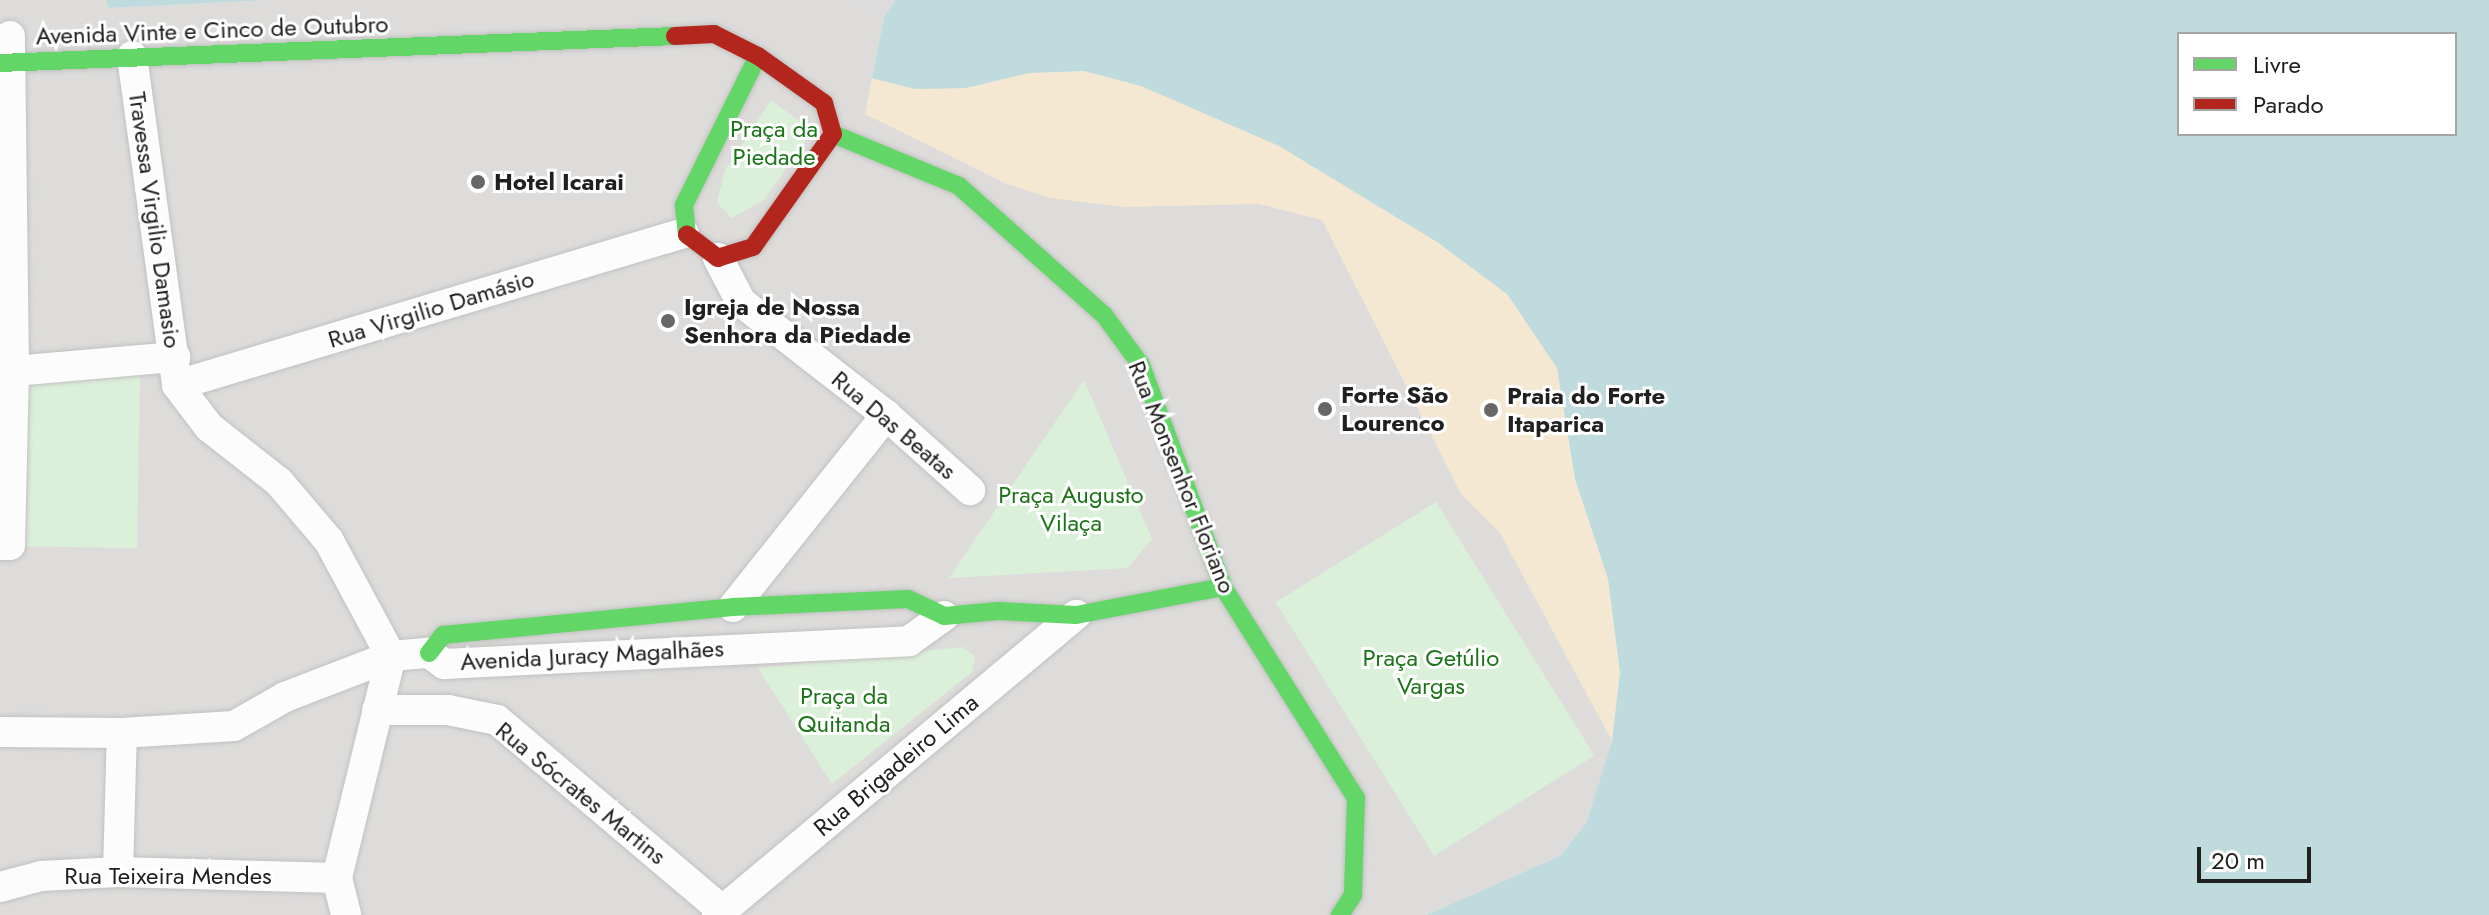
<!DOCTYPE html>
<meta charset="utf-8">
<style>
body{margin:0}
#map{position:relative;width:2489px;height:915px;overflow:hidden;background:#eeecea;font-family:Jost,sans-serif}
div>[style]{position:absolute}
.residential>*{inset:0;background:#dddcdb}
.sand>*{inset:0;background:#f4e8d2}
.park>*{inset:0;background:#dbf0d8;transform-origin:0 0}
.water>*{inset:0;background:#c0dbdd}
.pier>*{inset:0;background:#dddcdc}
.roads{filter:drop-shadow(0 0 2px #c1c1c0) drop-shadow(0 0 2px #c1c1c0)}
.street>*{height:30px;margin:-15px;padding:0 15px;transform-origin:15px;border-radius:15px;background:#fcfcfc}
.fast>*{height:18px;margin:-9px;padding:0 9px;transform-origin:9px;border-radius:9px;background:#63d668}
.jam>*{height:18px;margin:-9px;padding:0 9px;transform-origin:9px;border-radius:9px;background:#b3261e}
.dots>*{width:22px;height:22px;translate:-50% -50%;box-sizing:border-box;border:4px solid #fff;border-radius:50%}
span{translate:-50% -50%;white-space:nowrap;text-align:center;line-height:1.15;-webkit-text-stroke:6px #fff;paint-order:stroke}
.street-label{font-size:24px;color:#202020}
.park-label{font-size:24px;color:#1b7518}
.poi-label{font-size:24px;color:#202020;font-weight:700}
.left{translate:0 -50%;text-align:left}
.legend{position:absolute;left:2177px;top:32px;width:280px;height:104px;box-sizing:border-box;background:#fff;border:2px solid #a6a6a6;margin:0;padding:10px 14px;list-style:none;font-size:24px;color:#202020}
.legend li{display:flex;align-items:center;gap:16px;height:40px}
.legend b{width:40px;border:2px solid #a6a6a6}
.scale{position:absolute;left:2197px;top:847px;width:114px;height:36px;box-sizing:border-box;border:4px solid #202020;border-top:0;padding-left:10px;font-size:24px;line-height:28px;white-space:nowrap;color:#202020;-webkit-text-stroke:6px #fff;paint-order:stroke}
</style>
<div id="map">
<div class="residential">
<div style="clip-path:polygon(0 0,106px 0,110px 8px,271px 0,860px 0,884px 17px,872px 78px,1029px 73px,1507px 294px,1612px 741px,1586px 823px,1560px 856px,1426px 915px,0 915px)"></div>
</div>
<div class="sand">
<div style="clip-path:polygon(1084px 71px,1141px 86px,1279px 145px,1437px 242px,1507px 294px,1557px 368px,1575px 479px,1608px 579px,1620px 672px,1612px 741px,1500px 533px,1461px 494px,1322px 220px,1259px 204px,1123px 207px,1050px 198px,1007px 184px,865px 114px,872px 78px,915px 89px,966px 88px,1029px 73px)"></div>
</div>
<div class="park">
<div style="clip-path:polygon(771px 100px,812px 131px,764px 200px,732px 218px,717px 203px,725px 170px)"></div>
<div style="left:15px;top:373px;width:125px;height:173px;rotate:1deg"></div>
<div style="clip-path:polygon(1084px 380px,1152px 539px,1128px 568px,949px 578px)"></div>
<div style="left:1436px;top:502px;width:299px;height:189px;rotate:58deg"></div>
<div style="clip-path:polygon(963px 647px,975px 656px,972px 672px,832px 784px,758px 668px)"></div>
</div>
<div class="water">
<div style="clip-path:polygon(106px 0,271px 0,109px 8px)"></div>
<div style="clip-path:polygon(evenodd,860px 0,2489px 0,2489px 915px,1426px 915px,1560px 856px,1586px 823px,1612px 741px,1620px 672px,1608px 579px,1575px 479px,1557px 368px,1507px 294px,1437px 242px,1279px 146px,1141px 86px,1084px 71px,1029px 73px,966px 88px,915px 89px,872px 78px,884px 17px,860px 0,2179px 34px,2455px 34px,2455px 134px,2179px 134px,2179px 34px)"></div>
</div>
<div class="pier">
<div style="clip-path:polygon(860px 0,896px 0,884px 17px)"></div>
</div>
<div class="roads">
<div class="street">
<div style="left:132px;top:56px;width:332px;rotate:82.2deg"></div>
<div style="left:718px;top:258px;width:50px;rotate:62.4deg"></div>
<div style="left:741px;top:302px;width:184px;rotate:37.9deg"></div>
<div style="left:886px;top:415px;width:113px;rotate:41.8deg"></div>
<div style="left:14px;top:371px;width:162px;rotate:-5deg"></div>
<div style="left:177px;top:385px;width:53px;rotate:52.7deg"></div>
<div style="left:209px;top:427px;width:89px;rotate:38.2deg"></div>
<div style="left:279px;top:482px;width:77px;rotate:49.7deg"></div>
<div style="left:329px;top:541px;width:131px;rotate:61.7deg"></div>
<div style="left:391px;top:656px;width:228px;rotate:103.7deg"></div>
<div style="left:337px;top:878px;width:38px;rotate:76deg"></div>
<div style="left:177px;top:385px;width:529px;rotate:-16.69deg"></div>
<div style="left:0;top:545px;width:10px"></div>
<div style="left:10px;top:545px;width:174px;rotate:-88.7deg"></div>
<div style="left:14px;top:371px;width:335px;rotate:-90.7deg"></div>
<div style="left:733px;top:607px;width:246px;rotate:-51.4deg"></div>
<div style="left:377px;top:710px;width:71px"></div>
<div style="left:448px;top:710px;width:50px;rotate:11.5deg"></div>
<div style="left:497px;top:720px;width:294px;rotate:40.2deg"></div>
<div style="left:0;top:732px;width:122px;rotate:0.5deg"></div>
<div style="left:122px;top:733px;width:112px;rotate:-3.6deg"></div>
<div style="left:234px;top:726px;width:59px;rotate:-29.6deg"></div>
<div style="left:285px;top:697px;width:114px;rotate:-21.1deg"></div>
<div style="left:391px;top:656px;width:38px;rotate:-5deg"></div>
<div style="left:429px;top:653px;width:19px;rotate:36deg"></div>
<div style="left:444px;top:664px;width:466px;rotate:-2.8deg"></div>
<div style="left:909px;top:641px;width:43px;rotate:-35.5deg"></div>
<div style="left:118px;top:872px;width:139px;rotate:-88.4deg"></div>
<div style="left:0;top:887px;width:42px;rotate:-15deg"></div>
<div style="left:41px;top:876px;width:77px;rotate:-3deg"></div>
<div style="left:118px;top:872px;width:219px;rotate:1.6deg"></div>
<div style="left:717px;top:915px;width:468px;rotate:-39.9deg"></div>
</div>
<div class="fast">
<div style="left:0;top:63px;width:676px;rotate:-2.29deg"></div>
<div style="left:833px;top:134px;width:136px;rotate:22.4deg"></div>
<div style="left:959px;top:186px;width:194px;rotate:41.7deg"></div>
<div style="left:1104px;top:315px;width:62px;rotate:53.5deg"></div>
<div style="left:1141px;top:365px;width:237px;rotate:69.7deg"></div>
<div style="left:1223px;top:587px;width:249px;rotate:57.8deg"></div>
<div style="left:1356px;top:798px;width:97px;rotate:91.8deg"></div>
<div style="left:1353px;top:895px;width:24px;rotate:123deg"></div>
<div style="left:687px;top:235px;width:30px;rotate:-96deg"></div>
<div style="left:684px;top:205px;width:166px;rotate:-63.6deg"></div>
<div style="left:429px;top:653px;width:23px;rotate:-52deg"></div>
<div style="left:443px;top:635px;width:291px;rotate:-5.5deg"></div>
<div style="left:733px;top:607px;width:175px;rotate:-2.6deg"></div>
<div style="left:908px;top:599px;width:40px;rotate:25deg"></div>
<div style="left:944px;top:616px;width:54px;rotate:-5.3deg"></div>
<div style="left:998px;top:611px;width:78px;rotate:2.9deg"></div>
<div style="left:1076px;top:615px;width:150px;rotate:-10.8deg"></div>
</div>
<div class="jam">
<div style="left:675px;top:36px;width:39px;rotate:-3deg"></div>
<div style="left:714px;top:34px;width:49px;rotate:26.6deg"></div>
<div style="left:758px;top:56px;width:81px;rotate:35.5deg"></div>
<div style="left:824px;top:103px;width:32px;rotate:74deg"></div>
<div style="left:833px;top:134px;width:138px;rotate:125.3deg"></div>
<div style="left:753px;top:247px;width:37px;rotate:163deg"></div>
<div style="left:718px;top:258px;width:39px;rotate:-143deg"></div>
</div>
</div>
<div class="dots">
<div style="left:478px;top:182px;background:#686767"></div>
<div style="left:668px;top:321px;background:#686767"></div>
<div style="left:1325px;top:409px;background:#686767"></div>
<div style="left:1491px;top:410px;background:#686767"></div>
</div>
<div class="street-label">
<span style="left:212px;top:30px;rotate:-2deg">Avenida Vinte e Cinco de Outubro</span>
<span style="left:155px;top:220px;rotate:82deg">Travessa Virgilio Damasio</span>
<span style="left:431px;top:309px;rotate:-17deg">Rua Virgilio Damásio</span>
<span style="left:894px;top:425px;rotate:40deg">Rua Das Beatas</span>
<span style="left:1182px;top:477px;rotate:68deg">Rua Monsenhor Floriano</span>
<span style="left:592px;top:655px;rotate:-3deg">Avenida Juracy Magalhães</span>
<span style="left:896px;top:765px;rotate:-40deg">Rua Brigadeiro Lima</span>
<span style="left:581px;top:793px;rotate:39deg">Rua Sócrates Martins</span>
<span style="left:168px;top:876px">Rua Teixeira Mendes</span>
</div>
<div class="park-label">
<span style="left:774px;top:143px">Praça da<br>Piedade</span>
<span style="left:1071px;top:509px">Praça Augusto<br>Vilaça</span>
<span style="left:1431px;top:672px">Praça Getúlio<br>Vargas</span>
<span style="left:844px;top:710px">Praça da<br>Quitanda</span>
</div>
<div class="poi-label">
<span class="left" style="left:494px;top:182px">Hotel Icarai</span>
<span class="left" style="left:684px;top:321px">Igreja de Nossa<br>Senhora da Piedade</span>
<span class="left" style="left:1341px;top:409px">Forte São<br>Lourenco</span>
<span class="left" style="left:1507px;top:410px">Praia do Forte<br>Itaparica</span>
</div>
<ul class="legend">
<li><b style="height:10px;background:#63d668"></b>Livre</li>
<li><b style="height:10px;background:#b3261e"></b>Parado</li>
</ul>
<div class="scale">20 m</div>
</div>
